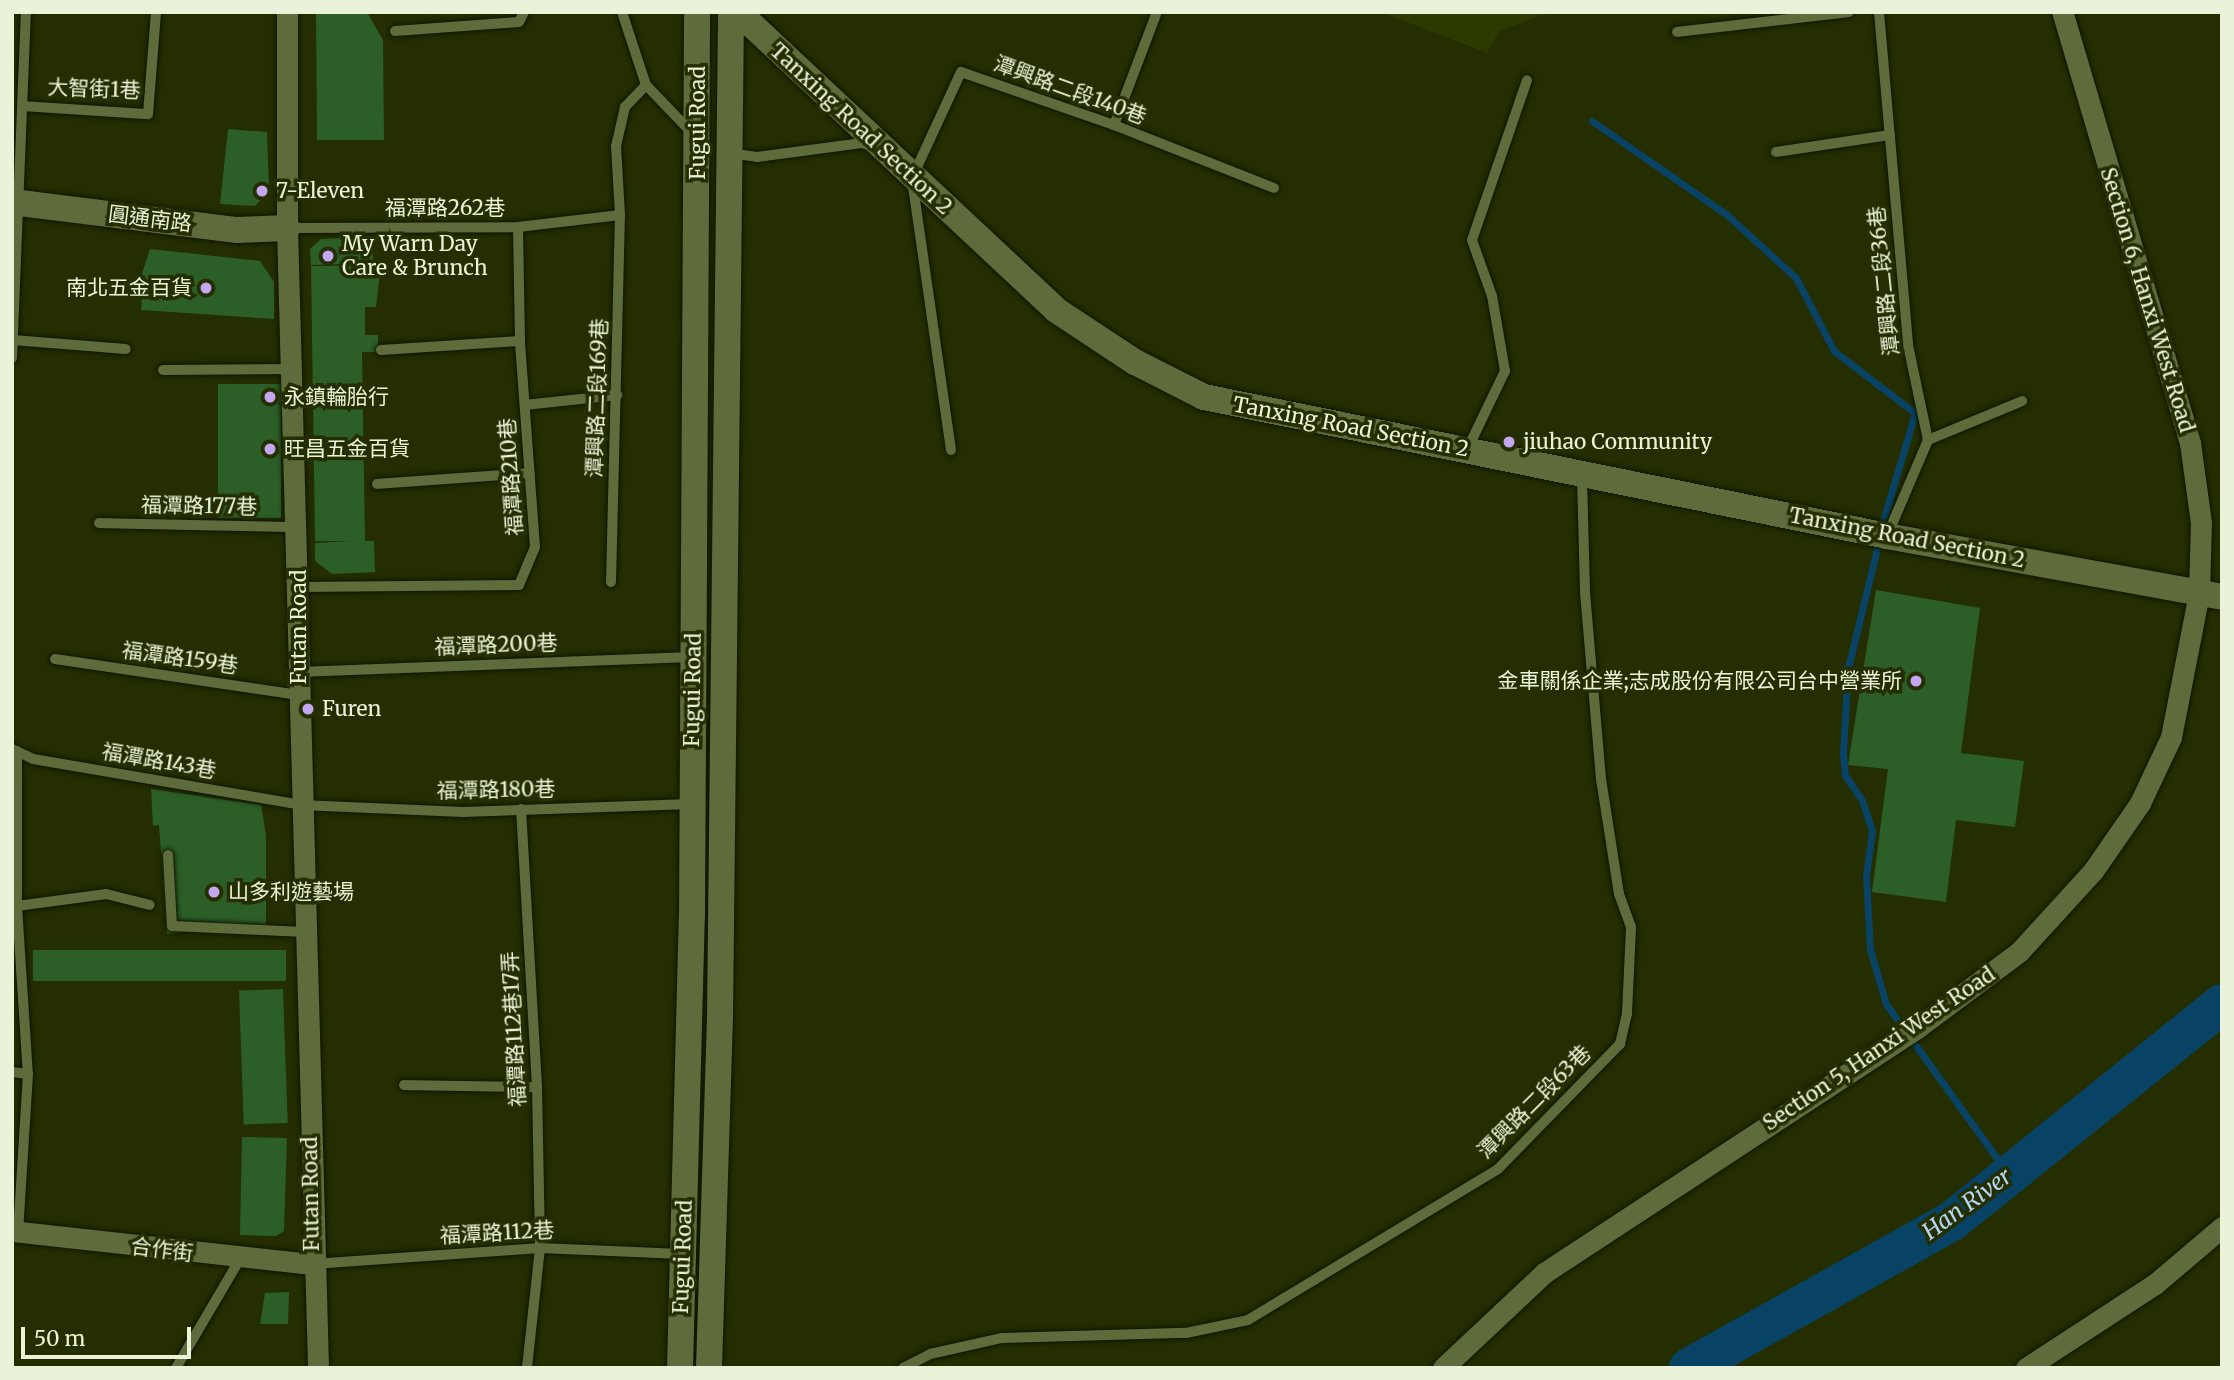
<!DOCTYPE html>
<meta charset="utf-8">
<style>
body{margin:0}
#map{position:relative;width:2234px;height:1380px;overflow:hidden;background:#242e00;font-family:Merriweather,"Noto Sans TC",serif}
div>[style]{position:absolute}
.built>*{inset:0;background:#2c3900}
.stream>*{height:7px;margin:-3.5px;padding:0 3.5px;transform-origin:3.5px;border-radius:3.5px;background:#084366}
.river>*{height:40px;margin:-20px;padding:0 20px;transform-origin:20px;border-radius:20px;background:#084366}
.building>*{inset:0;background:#2b5f27;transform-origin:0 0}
.roads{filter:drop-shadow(0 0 2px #0f1501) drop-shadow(0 0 2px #0f1501)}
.service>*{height:10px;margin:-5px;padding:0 5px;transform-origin:5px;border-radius:5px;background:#5e6c3c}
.minor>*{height:21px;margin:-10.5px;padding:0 10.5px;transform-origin:10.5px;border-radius:10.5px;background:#5e6c3c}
.tertiary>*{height:26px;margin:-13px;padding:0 13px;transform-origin:13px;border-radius:13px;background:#5e6c3c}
.dots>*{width:19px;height:19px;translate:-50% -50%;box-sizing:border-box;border:4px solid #242e00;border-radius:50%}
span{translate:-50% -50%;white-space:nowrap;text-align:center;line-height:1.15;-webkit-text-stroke:7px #242e00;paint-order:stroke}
.street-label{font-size:21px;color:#eaf3d9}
.poi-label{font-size:21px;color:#eaf3d9}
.left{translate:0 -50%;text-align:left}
.right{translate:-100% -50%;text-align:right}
.water-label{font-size:23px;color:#b3d5f1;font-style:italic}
.frame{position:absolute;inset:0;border:14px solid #eaf3d9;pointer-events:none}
.scale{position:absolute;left:21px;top:1327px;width:170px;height:32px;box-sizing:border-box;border:4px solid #eaf3d9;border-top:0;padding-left:9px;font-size:21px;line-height:24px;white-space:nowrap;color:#eaf3d9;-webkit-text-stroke:5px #242e00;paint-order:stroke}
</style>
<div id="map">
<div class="built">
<div style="clip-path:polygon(1381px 12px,1551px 12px,1499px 31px,1487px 53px)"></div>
</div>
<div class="stream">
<div style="left:1592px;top:121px;width:163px;rotate:34.8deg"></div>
<div style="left:1726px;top:214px;width:95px;rotate:42.4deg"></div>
<div style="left:1796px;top:278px;width:82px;rotate:62.5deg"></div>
<div style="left:1834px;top:351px;width:102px;rotate:37.4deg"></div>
<div style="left:1915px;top:413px;width:120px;rotate:106.5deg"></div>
<div style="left:1879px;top:540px;width:132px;rotate:103.6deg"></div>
<div style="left:1848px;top:668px;width:85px;rotate:93.4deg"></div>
<div style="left:1843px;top:753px;width:22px;rotate:85deg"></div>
<div style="left:1845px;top:775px;width:30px;rotate:56deg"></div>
<div style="left:1862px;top:800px;width:33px;rotate:72deg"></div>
<div style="left:1872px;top:831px;width:45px;rotate:97.6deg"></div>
<div style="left:1866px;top:876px;width:73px;rotate:86.9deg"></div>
<div style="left:1870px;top:949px;width:57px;rotate:73.8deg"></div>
<div style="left:1886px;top:1004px;width:211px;rotate:54.3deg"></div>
</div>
<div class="river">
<div style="left:1689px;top:1368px;width:301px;rotate:-29.2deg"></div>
<div style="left:1952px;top:1221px;width:346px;rotate:-38.8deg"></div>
</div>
<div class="building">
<div style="clip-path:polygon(316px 12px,367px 12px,383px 40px,384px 140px,317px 140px)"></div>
<div style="clip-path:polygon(228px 129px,267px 132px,269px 191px,255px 206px,220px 204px)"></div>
<div style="clip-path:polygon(372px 237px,373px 263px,311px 265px,310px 249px,321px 239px)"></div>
<div style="clip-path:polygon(150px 249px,260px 261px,274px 282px,274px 319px,141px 310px,142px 296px,135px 295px)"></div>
<div style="clip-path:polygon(381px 265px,376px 307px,365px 307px,365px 335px,378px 335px,378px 352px,362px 352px,365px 541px,374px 541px,375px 572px,332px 574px,315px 561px,315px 543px,350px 541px,315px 541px,311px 266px)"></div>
<div style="left:218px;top:384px;width:63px;height:134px"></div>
<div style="clip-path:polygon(1876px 590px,1980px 608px,1961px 753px,2024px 761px,2015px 827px,1956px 820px,1946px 902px,1872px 892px,1888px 769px,1848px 765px)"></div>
<div style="clip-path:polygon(151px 789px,261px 805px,266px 835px,266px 925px,184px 924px,184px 932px,167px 934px,159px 825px,153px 826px)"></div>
<div style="left:33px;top:950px;width:253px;height:31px"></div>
<div style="left:283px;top:989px;width:134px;height:44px;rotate:88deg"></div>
<div style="clip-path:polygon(242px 1137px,287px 1138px,284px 1231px,276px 1236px,240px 1235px)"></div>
<div style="clip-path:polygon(289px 1292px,288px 1324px,260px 1324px,265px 1293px)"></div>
</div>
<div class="roads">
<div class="service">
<div style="left:622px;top:12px;width:77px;rotate:71.8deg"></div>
<div style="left:646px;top:85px;width:68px;rotate:46.2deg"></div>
<div style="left:1879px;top:12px;width:334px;rotate:85deg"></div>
<div style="left:1908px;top:345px;width:97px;rotate:78.1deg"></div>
<div style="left:1928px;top:440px;width:104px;rotate:113.1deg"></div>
<div style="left:395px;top:31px;width:124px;rotate:-4.2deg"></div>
<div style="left:519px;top:22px;width:11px;rotate:-63deg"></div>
<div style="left:1677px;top:32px;width:173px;rotate:-6.6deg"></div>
<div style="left:23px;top:106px;width:125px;rotate:3.7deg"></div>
<div style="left:148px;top:114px;width:102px;rotate:-85.5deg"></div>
<div style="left:1114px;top:125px;width:121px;rotate:-69.2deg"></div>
<div style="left:1776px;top:152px;width:115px;rotate:-8.5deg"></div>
<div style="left:729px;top:153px;width:28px;rotate:8deg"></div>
<div style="left:757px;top:157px;width:106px;rotate:-7.6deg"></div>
<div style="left:862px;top:143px;width:9px;rotate:18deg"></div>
<div style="left:288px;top:228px;width:230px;rotate:-0.2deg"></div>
<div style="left:518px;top:227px;width:103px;rotate:-6.7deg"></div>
<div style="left:13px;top:340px;width:113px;rotate:4.6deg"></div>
<div style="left:381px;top:350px;width:139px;rotate:-3.7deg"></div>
<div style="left:12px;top:358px;width:346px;rotate:-87.7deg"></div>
<div style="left:163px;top:370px;width:129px;rotate:-0.4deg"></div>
<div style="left:525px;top:405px;width:93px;rotate:-6.2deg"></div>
<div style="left:1928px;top:440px;width:102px;rotate:-22.5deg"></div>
<div style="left:951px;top:450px;width:275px;rotate:-98.2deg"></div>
<div style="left:912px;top:178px;width:117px;rotate:-65.2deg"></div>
<div style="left:961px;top:72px;width:162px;rotate:19.1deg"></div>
<div style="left:1114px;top:125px;width:172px;rotate:21.5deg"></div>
<div style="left:1467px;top:450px;width:88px;rotate:-64.3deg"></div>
<div style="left:1505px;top:371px;width:76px;rotate:-99.8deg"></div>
<div style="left:1492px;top:296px;width:59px;rotate:-109.7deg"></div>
<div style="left:1472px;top:240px;width:169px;rotate:-71deg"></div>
<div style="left:377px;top:484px;width:153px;rotate:-4.1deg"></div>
<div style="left:99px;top:523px;width:199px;rotate:1.2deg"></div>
<div style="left:611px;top:582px;width:367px;rotate:-88.6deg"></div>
<div style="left:620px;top:215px;width:69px;rotate:-93.3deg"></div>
<div style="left:616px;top:146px;width:40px;rotate:-77deg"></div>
<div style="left:625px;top:107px;width:30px;rotate:-46deg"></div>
<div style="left:300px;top:587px;width:219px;rotate:-0.5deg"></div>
<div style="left:519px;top:585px;width:41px;rotate:-67.2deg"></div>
<div style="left:535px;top:547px;width:207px;rotate:-94.2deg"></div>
<div style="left:520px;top:341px;width:114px;rotate:-91deg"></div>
<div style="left:55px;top:659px;width:248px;rotate:8.4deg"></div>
<div style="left:299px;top:672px;width:393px;rotate:-2.2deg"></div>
<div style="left:12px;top:749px;width:23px;rotate:25deg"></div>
<div style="left:33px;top:759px;width:272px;rotate:9.7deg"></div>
<div style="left:301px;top:805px;width:162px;rotate:2.5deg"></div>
<div style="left:463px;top:812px;width:228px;rotate:-2deg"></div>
<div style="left:17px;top:751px;width:155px;rotate:90deg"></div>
<div style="left:17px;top:906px;width:168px;rotate:86.3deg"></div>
<div style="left:28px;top:1074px;width:158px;rotate:93.6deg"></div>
<div style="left:521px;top:809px;width:278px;rotate:86.7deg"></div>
<div style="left:537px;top:1087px;width:161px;rotate:88.9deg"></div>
<div style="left:540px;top:1248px;width:121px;rotate:96.2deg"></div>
<div style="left:168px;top:855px;width:71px;rotate:86.8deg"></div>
<div style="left:172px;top:926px;width:133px;rotate:2.6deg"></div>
<div style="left:17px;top:906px;width:90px;rotate:-7.7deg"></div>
<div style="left:106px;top:894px;width:45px;rotate:14deg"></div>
<div style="left:12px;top:1072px;width:16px;rotate:7deg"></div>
<div style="left:404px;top:1085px;width:133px;rotate:0.9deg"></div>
<div style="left:313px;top:1264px;width:228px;rotate:-4deg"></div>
<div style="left:540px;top:1248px;width:142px;rotate:2.4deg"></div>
<div style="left:176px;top:1368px;width:126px;rotate:-59.6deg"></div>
<div style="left:903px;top:1368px;width:30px;rotate:-27deg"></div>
<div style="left:930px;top:1354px;width:74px;rotate:-12.5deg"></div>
<div style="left:1002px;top:1338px;width:184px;rotate:-1.6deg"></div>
<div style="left:1186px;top:1333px;width:63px;rotate:-11.8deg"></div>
<div style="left:1248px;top:1320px;width:292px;rotate:-31.1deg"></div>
<div style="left:1498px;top:1169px;width:175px;rotate:-45.7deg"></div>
<div style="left:1620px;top:1044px;width:32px;rotate:-77deg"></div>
<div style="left:1627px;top:1013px;width:86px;rotate:-87.3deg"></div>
<div style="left:1631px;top:927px;width:35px;rotate:-110deg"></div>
<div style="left:1619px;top:894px;width:116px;rotate:-98.9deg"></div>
<div style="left:1601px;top:779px;width:188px;rotate:-94.9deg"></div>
<div style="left:1585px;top:592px;width:117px;rotate:-91.5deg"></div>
</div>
<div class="minor">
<div style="left:287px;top:12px;width:216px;rotate:90deg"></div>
<div style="left:287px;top:228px;width:1140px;rotate:88.44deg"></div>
<div style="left:12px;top:1231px;width:303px;rotate:6.3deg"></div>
<div style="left:1443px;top:1368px;width:139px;rotate:-43.2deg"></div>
<div style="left:1544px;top:1273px;width:446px;rotate:-33.3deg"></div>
<div style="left:1917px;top:1028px;width:127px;rotate:-36.7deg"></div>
<div style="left:2019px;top:952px;width:110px;rotate:-47.6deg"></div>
<div style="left:2093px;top:871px;width:83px;rotate:-55.3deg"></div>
<div style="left:2140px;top:803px;width:73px;rotate:-64.8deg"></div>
<div style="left:2171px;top:737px;width:147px;rotate:-79deg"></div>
<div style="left:2199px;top:593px;width:70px;rotate:-88.4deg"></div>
<div style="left:2201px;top:523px;width:81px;rotate:-97.8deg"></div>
<div style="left:2190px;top:443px;width:450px;rotate:-106.5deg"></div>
<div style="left:2026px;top:1368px;width:154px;rotate:-33.1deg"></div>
<div style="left:2155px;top:1284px;width:88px;rotate:-40.4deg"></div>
</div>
<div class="tertiary">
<div style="left:738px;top:12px;width:436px;rotate:43.1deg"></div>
<div style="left:1056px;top:310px;width:95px;rotate:33.4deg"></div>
<div style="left:1135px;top:362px;width:77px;rotate:26.9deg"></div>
<div style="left:1204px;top:397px;width:697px;rotate:11.5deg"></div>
<div style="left:1887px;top:536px;width:341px;rotate:10.3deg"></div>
<div style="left:12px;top:202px;width:227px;rotate:7.1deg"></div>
<div style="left:237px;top:230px;width:50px;rotate:-2.3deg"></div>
<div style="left:680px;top:1368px;width:452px;rotate:-88.5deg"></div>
<div style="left:692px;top:916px;width:904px;rotate:-89.68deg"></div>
<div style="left:709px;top:1368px;width:351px;rotate:-88.2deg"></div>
<div style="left:720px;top:1017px;width:1005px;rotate:-89.37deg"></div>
</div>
</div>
<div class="dots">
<div style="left:262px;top:191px;background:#c4a7f1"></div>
<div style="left:328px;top:256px;background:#c4a7f1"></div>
<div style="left:206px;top:288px;background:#c4a7f1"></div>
<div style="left:270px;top:397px;background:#c4a7f1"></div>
<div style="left:1509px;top:442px;background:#c4a7f1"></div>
<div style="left:270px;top:449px;background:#c4a7f1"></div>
<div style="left:1916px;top:681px;background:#c4a7f1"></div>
<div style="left:308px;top:709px;background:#c4a7f1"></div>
<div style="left:214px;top:892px;background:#c4a7f1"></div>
</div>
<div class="street-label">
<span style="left:94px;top:89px;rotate:2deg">大智街1巷</span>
<span style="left:1070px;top:90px;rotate:20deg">潭興路二段140巷</span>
<span style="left:698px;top:123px;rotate:-90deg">Fugui Road</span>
<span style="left:861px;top:129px;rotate:43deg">Tanxing Road Section 2</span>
<span style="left:445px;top:208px">福潭路262巷</span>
<span style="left:150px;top:219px;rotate:7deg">圓通南路</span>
<span style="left:1884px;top:281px;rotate:-96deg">潭興路二段36巷</span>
<span style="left:2147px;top:300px;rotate:73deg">Section 6, Hanxi West Road</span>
<span style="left:597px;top:398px;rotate:-88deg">潭興路二段169巷</span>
<span style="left:1351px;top:427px;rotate:11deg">Tanxing Road Section 2</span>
<span style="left:511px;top:477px;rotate:-94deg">福潭路210巷</span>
<span style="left:199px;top:506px;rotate:1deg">福潭路177巷</span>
<span style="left:1907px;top:538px;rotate:11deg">Tanxing Road Section 2</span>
<span style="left:299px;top:627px;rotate:-90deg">Futan Road</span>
<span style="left:496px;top:645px;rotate:-2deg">福潭路200巷</span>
<span style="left:180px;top:658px;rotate:8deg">福潭路159巷</span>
<span style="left:693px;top:690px;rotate:-89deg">Fugui Road</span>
<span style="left:159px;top:761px;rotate:10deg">福潭路143巷</span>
<span style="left:496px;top:790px;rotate:-1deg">福潭路180巷</span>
<span style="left:514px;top:1029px;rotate:-93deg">福潭路112巷17弄</span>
<span style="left:1879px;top:1049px;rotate:-34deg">Section 5, Hanxi West Road</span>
<span style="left:1534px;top:1102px;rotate:-45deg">潭興路二段63巷</span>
<span style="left:311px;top:1194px;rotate:-91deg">Futan Road</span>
<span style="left:497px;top:1233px;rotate:-3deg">福潭路112巷</span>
<span style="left:162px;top:1250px;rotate:7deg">合作街</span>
<span style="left:683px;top:1257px;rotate:-88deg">Fugui Road</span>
</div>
<div class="poi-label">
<span class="left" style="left:276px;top:191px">7-Eleven</span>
<span class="left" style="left:342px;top:256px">My Warn Day<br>Care &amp; Brunch</span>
<span class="right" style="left:192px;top:288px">南北五金百貨</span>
<span class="left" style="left:284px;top:397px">永鎮輪胎行</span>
<span class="left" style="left:1523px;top:442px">jiuhao Community</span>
<span class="left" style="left:284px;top:449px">旺昌五金百貨</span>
<span class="right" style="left:1902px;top:681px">金車關係企業;志成股份有限公司台中營業所</span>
<span class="left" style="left:322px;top:709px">Furen</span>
<span class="left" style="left:228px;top:892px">山多利遊藝場</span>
</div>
<div class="water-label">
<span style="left:1967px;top:1204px;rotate:-36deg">Han River</span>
</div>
<div class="frame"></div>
<div class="scale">50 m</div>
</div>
